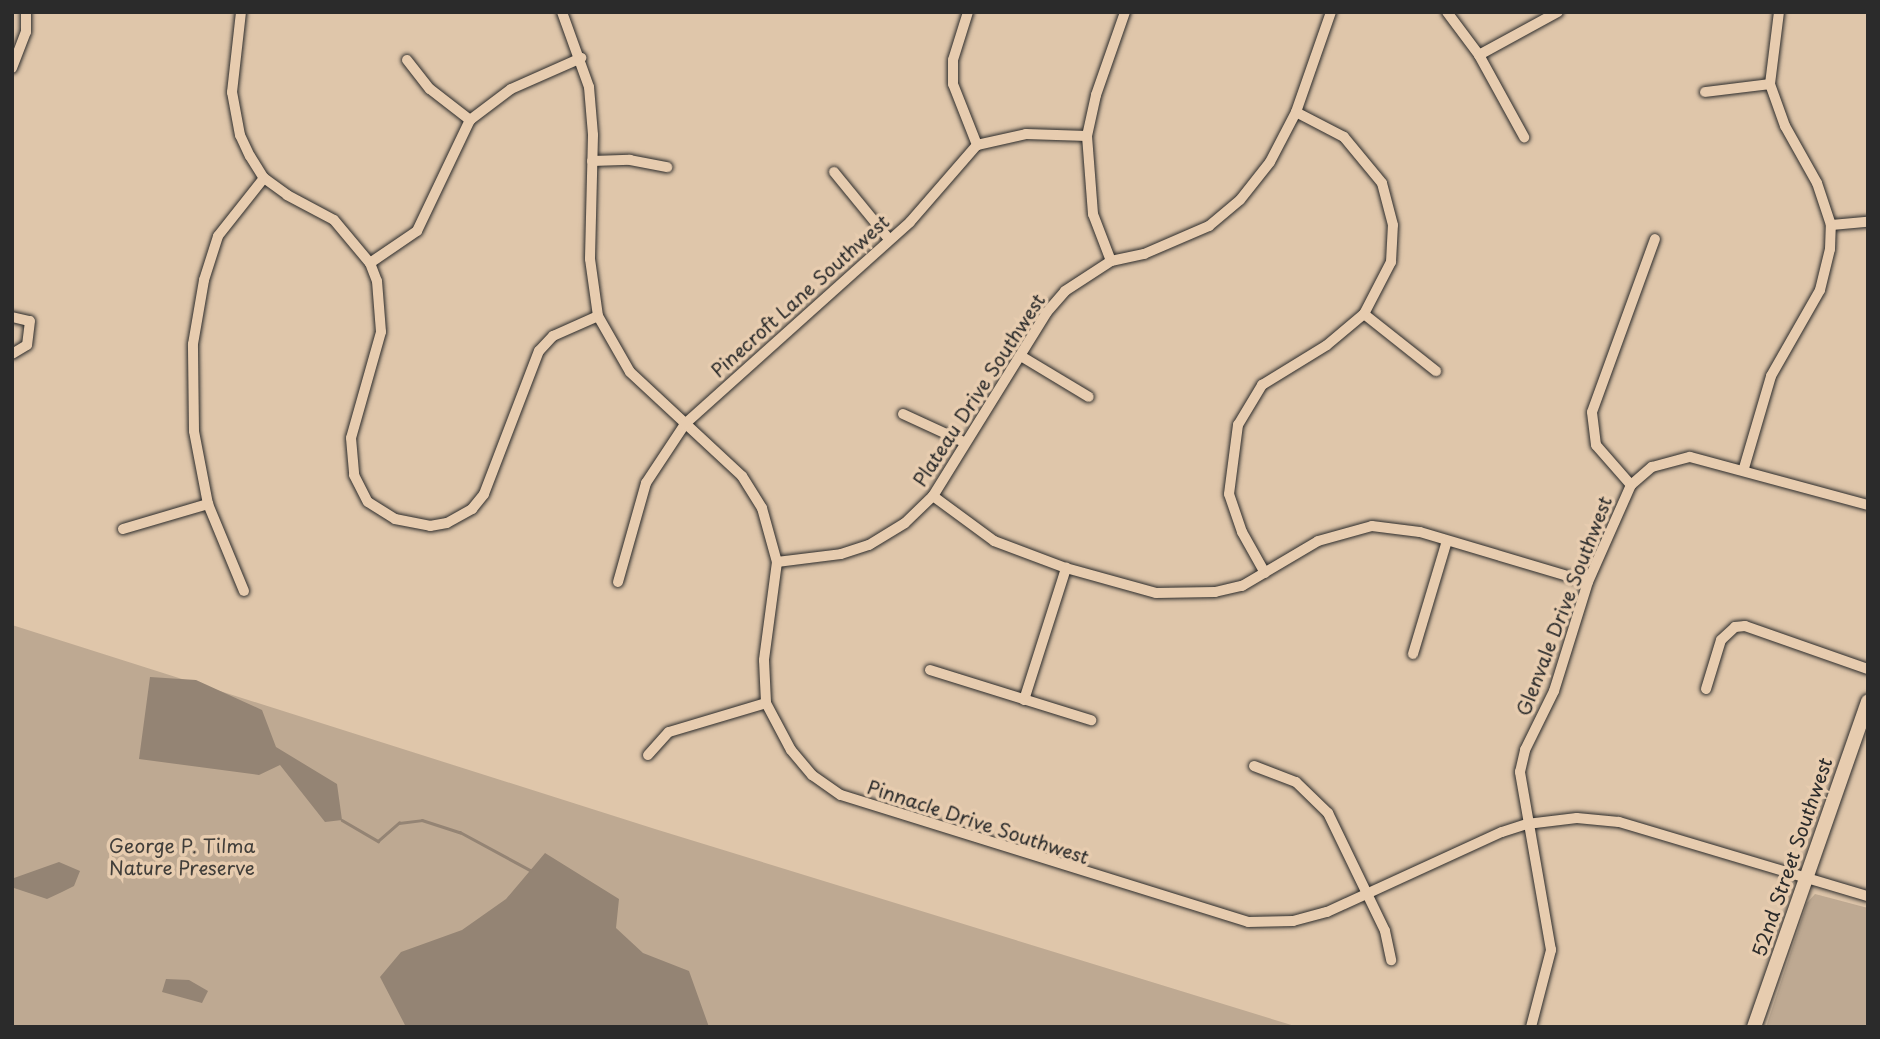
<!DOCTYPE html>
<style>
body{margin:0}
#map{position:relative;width:1880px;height:1039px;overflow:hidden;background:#dfc6aa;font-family:"Playpen Sans",sans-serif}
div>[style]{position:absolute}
.green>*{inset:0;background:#bea992}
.water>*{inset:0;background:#948474}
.stream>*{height:2.5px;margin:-1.25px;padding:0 1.25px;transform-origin:1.25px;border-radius:1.25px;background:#948474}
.roads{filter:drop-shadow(0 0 2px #2b2b2b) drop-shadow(0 0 2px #2b2b2b)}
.street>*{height:10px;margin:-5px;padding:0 5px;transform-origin:5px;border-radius:5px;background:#e7ccaf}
.secondary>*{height:14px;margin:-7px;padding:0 7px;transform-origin:7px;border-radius:7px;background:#e7ccaf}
span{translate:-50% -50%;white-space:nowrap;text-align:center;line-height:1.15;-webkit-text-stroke:7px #e7ccaf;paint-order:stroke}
.street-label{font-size:19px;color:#2b2b2b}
.park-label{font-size:19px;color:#413e3a}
.frame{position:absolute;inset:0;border:14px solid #2b2b2b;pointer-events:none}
</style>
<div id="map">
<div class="green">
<div style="clip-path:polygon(12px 625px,655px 829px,1298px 1027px,12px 1027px)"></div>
<div style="clip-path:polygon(1815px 894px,1868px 908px,1868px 1027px,1766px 1027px,1807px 903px)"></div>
</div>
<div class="water">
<div style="clip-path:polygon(150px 677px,196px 680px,262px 710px,276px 747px,337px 784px,342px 820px,325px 822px,280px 765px,259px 775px,139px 759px)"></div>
<div style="clip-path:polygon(545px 853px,619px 899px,616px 928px,643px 953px,689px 971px,709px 1027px,406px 1027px,380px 977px,401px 952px,462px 930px,506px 899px)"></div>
<div style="clip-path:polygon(59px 862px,80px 871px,74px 886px,62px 892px,47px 899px,14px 888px,14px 878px)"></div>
<div style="clip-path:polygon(166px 979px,189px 980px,208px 991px,202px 1003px,162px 992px)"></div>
</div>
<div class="stream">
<div style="left:342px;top:820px;width:42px;rotate:30.3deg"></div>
<div style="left:378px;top:841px;width:28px;rotate:-41deg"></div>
<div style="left:399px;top:823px;width:23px;rotate:-7deg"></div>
<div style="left:422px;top:820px;width:40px;rotate:18deg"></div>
<div style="left:460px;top:832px;width:80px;rotate:28.5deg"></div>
</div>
<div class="roads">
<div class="street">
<div style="left:241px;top:12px;width:81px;rotate:96.4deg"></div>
<div style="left:232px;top:92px;width:44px;rotate:79.5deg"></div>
<div style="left:240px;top:135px;width:23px;rotate:65deg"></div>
<div style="left:250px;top:156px;width:26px;rotate:58deg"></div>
<div style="left:264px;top:178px;width:29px;rotate:36deg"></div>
<div style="left:287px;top:195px;width:53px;rotate:28deg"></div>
<div style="left:334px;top:220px;width:56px;rotate:50.1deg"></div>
<div style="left:370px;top:263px;width:19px;rotate:69deg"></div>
<div style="left:377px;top:281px;width:51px;rotate:85.5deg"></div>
<div style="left:381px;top:332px;width:110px;rotate:105.8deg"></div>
<div style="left:351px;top:438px;width:37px;rotate:85deg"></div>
<div style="left:354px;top:475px;width:30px;rotate:63deg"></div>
<div style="left:368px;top:502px;width:32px;rotate:32deg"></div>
<div style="left:395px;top:519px;width:36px;rotate:11deg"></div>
<div style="left:430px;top:526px;width:17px;rotate:-10deg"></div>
<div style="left:447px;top:523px;width:29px;rotate:-29deg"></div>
<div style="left:472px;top:509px;width:19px;rotate:-51deg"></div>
<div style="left:484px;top:494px;width:153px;rotate:-69deg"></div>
<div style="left:539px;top:351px;width:21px;rotate:-47deg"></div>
<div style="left:553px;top:336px;width:49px;rotate:-24deg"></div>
<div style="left:562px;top:12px;width:80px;rotate:70.2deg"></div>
<div style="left:589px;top:87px;width:48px;rotate:85.2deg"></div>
<div style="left:593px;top:135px;width:124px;rotate:91.4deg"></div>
<div style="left:590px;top:259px;width:58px;rotate:82deg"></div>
<div style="left:598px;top:316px;width:64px;rotate:60.3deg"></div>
<div style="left:630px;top:372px;width:153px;rotate:42.9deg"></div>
<div style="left:742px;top:476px;width:38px;rotate:58deg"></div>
<div style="left:762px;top:508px;width:56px;rotate:74.5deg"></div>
<div style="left:777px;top:562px;width:99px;rotate:97.6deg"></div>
<div style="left:764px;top:660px;width:43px;rotate:87.3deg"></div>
<div style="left:766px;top:703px;width:53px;rotate:62deg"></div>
<div style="left:791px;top:750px;width:33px;rotate:50deg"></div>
<div style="left:812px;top:775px;width:35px;rotate:35deg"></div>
<div style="left:841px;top:795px;width:426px;rotate:17.3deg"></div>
<div style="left:1248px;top:922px;width:45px;rotate:-1.3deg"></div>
<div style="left:1293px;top:921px;width:35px;rotate:-15deg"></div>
<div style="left:1327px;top:912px;width:192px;rotate:-24.6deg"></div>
<div style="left:1502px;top:832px;width:26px;rotate:-18deg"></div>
<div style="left:1527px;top:824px;width:50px;rotate:-6.8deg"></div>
<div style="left:1577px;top:818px;width:42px;rotate:5.4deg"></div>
<div style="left:1619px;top:822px;width:260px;rotate:16.6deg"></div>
<div style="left:968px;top:12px;width:50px;rotate:107.4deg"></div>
<div style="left:953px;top:60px;width:24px;rotate:90deg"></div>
<div style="left:953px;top:84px;width:66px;rotate:68.5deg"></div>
<div style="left:1447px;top:12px;width:54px;rotate:53.3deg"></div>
<div style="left:1479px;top:55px;width:94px;rotate:61.2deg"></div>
<div style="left:1479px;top:55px;width:90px;rotate:-28.6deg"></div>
<div style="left:407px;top:60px;width:37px;rotate:52deg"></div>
<div style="left:430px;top:89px;width:51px;rotate:37.8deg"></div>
<div style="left:12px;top:68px;width:39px;rotate:-69deg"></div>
<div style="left:26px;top:32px;width:20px;rotate:-90deg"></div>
<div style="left:1705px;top:92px;width:65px;rotate:-7deg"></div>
<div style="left:592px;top:161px;width:38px;rotate:-2deg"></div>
<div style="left:630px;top:160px;width:38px;rotate:11deg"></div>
<div style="left:834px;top:172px;width:85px;rotate:50.7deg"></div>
<div style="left:1831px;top:225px;width:37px;rotate:-5deg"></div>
<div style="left:1111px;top:261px;width:50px;rotate:-111deg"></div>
<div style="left:1093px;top:214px;width:78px;rotate:-94.4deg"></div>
<div style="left:1087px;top:136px;width:42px;rotate:-77.6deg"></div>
<div style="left:1096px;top:95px;width:88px;rotate:-70.7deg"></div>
<div style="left:370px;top:263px;width:57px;rotate:-34.2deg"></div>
<div style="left:417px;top:231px;width:123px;rotate:-64.5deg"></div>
<div style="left:470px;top:120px;width:51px;rotate:-37.1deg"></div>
<div style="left:511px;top:89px;width:77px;rotate:-23.9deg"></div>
<div style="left:1364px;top:314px;width:92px;rotate:38.4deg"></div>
<div style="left:12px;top:317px;width:18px;rotate:13deg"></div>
<div style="left:30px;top:321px;width:24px;rotate:97deg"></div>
<div style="left:27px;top:345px;width:17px;rotate:149deg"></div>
<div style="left:1021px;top:356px;width:79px;rotate:31.1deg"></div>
<div style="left:903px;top:414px;width:67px;rotate:24.7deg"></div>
<div style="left:1744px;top:468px;width:96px;rotate:-73.6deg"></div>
<div style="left:1771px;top:376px;width:99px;rotate:-60.3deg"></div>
<div style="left:1820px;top:290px;width:42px;rotate:-76.3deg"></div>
<div style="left:1830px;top:249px;width:24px;rotate:-88deg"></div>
<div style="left:1831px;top:225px;width:44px;rotate:-108.4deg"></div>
<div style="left:1817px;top:183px;width:65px;rotate:-119.3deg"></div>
<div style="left:1785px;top:126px;width:45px;rotate:-109.7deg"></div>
<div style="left:1770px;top:84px;width:73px;rotate:-82.9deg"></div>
<div style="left:1631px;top:485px;width:53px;rotate:-131.2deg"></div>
<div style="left:1596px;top:445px;width:33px;rotate:-97deg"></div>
<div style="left:1592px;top:412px;width:184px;rotate:-70deg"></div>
<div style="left:933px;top:496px;width:76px;rotate:36.4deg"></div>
<div style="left:994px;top:541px;width:77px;rotate:20.6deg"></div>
<div style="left:1066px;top:568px;width:93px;rotate:15.5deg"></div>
<div style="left:1156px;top:593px;width:59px;rotate:-1deg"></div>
<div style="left:1215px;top:592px;width:28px;rotate:-13deg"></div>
<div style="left:1242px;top:586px;width:88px;rotate:-30.6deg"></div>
<div style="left:1318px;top:541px;width:56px;rotate:-15.5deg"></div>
<div style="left:1372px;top:526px;width:48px;rotate:7.1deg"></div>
<div style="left:1420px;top:532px;width:175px;rotate:16.6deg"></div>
<div style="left:123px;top:529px;width:89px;rotate:-16.4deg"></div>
<div style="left:777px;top:562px;width:64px;rotate:-7.1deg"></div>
<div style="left:841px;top:554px;width:29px;rotate:-18deg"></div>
<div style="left:869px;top:545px;width:42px;rotate:-31.4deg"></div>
<div style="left:905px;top:523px;width:39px;rotate:-44deg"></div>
<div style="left:933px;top:496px;width:216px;rotate:-58.2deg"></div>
<div style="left:1047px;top:312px;width:28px;rotate:-49deg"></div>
<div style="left:1065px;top:291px;width:55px;rotate:-33.1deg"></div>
<div style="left:1111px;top:261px;width:34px;rotate:-12deg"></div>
<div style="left:1144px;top:254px;width:71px;rotate:-23.3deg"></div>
<div style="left:1209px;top:226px;width:40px;rotate:-40deg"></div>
<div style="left:1240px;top:200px;width:48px;rotate:-51.7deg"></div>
<div style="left:1270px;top:162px;width:56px;rotate:-62.5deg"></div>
<div style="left:1296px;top:112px;width:106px;rotate:-70.7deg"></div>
<div style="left:1265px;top:573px;width:47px;rotate:-119.3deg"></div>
<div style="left:1242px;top:532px;width:40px;rotate:-108.9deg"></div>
<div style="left:1229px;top:494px;width:70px;rotate:-82.6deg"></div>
<div style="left:1238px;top:425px;width:47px;rotate:-59deg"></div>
<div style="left:1262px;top:385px;width:76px;rotate:-31.6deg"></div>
<div style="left:1327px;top:345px;width:48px;rotate:-40deg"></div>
<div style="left:1364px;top:314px;width:59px;rotate:-62.6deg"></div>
<div style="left:1391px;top:262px;width:37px;rotate:-87deg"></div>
<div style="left:1393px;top:225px;width:43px;rotate:-104.7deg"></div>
<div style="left:1382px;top:183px;width:60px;rotate:-129.6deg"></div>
<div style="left:1344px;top:137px;width:54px;rotate:-152.5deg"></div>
<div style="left:618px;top:582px;width:103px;rotate:-74.2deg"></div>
<div style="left:646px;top:483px;width:71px;rotate:-56.5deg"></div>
<div style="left:685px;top:424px;width:302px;rotate:-41.9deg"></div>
<div style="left:910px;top:222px;width:102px;rotate:-49deg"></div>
<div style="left:977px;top:145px;width:50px;rotate:-12.7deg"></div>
<div style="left:1026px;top:134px;width:61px;rotate:1.9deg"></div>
<div style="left:244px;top:591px;width:94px;rotate:-112.5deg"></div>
<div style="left:208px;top:504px;width:74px;rotate:-100.9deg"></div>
<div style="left:194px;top:431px;width:87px;rotate:-90.7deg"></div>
<div style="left:193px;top:344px;width:65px;rotate:-80.2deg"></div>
<div style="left:204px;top:280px;width:46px;rotate:-72.3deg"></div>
<div style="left:218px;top:236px;width:74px;rotate:-51.6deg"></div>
<div style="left:1413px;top:654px;width:118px;rotate:-73.3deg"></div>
<div style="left:930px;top:670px;width:169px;rotate:17.3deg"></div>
<div style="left:1706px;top:689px;width:51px;rotate:-73deg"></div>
<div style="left:1721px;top:640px;width:19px;rotate:-43deg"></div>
<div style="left:1735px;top:627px;width:10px;rotate:-6deg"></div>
<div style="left:1745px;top:626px;width:130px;rotate:19.3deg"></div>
<div style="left:1024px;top:700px;width:139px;rotate:-72.3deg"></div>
<div style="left:648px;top:755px;width:31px;rotate:-48deg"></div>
<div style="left:669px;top:732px;width:101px;rotate:-16.6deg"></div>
<div style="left:1254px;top:766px;width:45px;rotate:20.9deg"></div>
<div style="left:1296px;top:782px;width:45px;rotate:44.1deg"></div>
<div style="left:1328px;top:813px;width:131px;rotate:64.2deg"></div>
<div style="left:1385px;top:931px;width:30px;rotate:78deg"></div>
<div style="left:1531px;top:1027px;width:80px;rotate:-75.4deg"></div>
<div style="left:1551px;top:950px;width:181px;rotate:-99.9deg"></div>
<div style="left:1520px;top:772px;width:23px;rotate:-77deg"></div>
<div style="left:1525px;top:750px;width:66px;rotate:-63.8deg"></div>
<div style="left:1554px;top:691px;width:114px;rotate:-72.7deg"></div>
<div style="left:1588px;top:582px;width:106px;rotate:-66.1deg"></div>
<div style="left:1631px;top:485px;width:28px;rotate:-41deg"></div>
<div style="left:1652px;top:467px;width:39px;rotate:-15deg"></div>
<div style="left:1690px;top:457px;width:184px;rotate:15.1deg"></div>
</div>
<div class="secondary">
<div style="left:1754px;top:1027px;width:345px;rotate:-70.7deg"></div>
</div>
</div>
<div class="street-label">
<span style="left:800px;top:296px;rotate:-42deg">Pinecroft Lane Southwest</span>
<span style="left:979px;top:390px;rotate:-57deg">Plateau Drive Southwest</span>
<span style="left:1564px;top:606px;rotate:-69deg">Glenvale Drive Southwest</span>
<span style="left:978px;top:822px;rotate:18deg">Pinnacle Drive Southwest</span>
<span style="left:1792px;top:857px;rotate:-71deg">52nd Street Southwest</span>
</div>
<div class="park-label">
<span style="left:182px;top:857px">George P. Tilma<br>Nature Preserve</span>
</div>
<div class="frame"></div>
</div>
